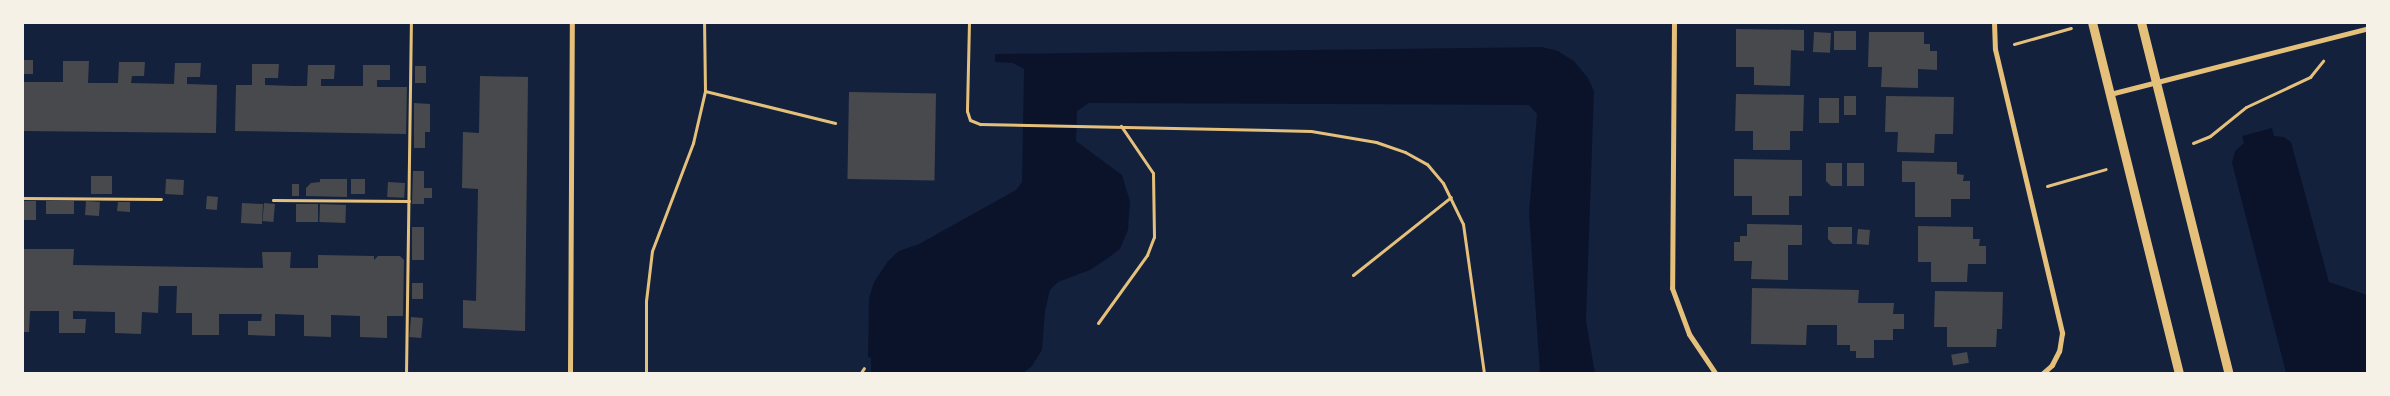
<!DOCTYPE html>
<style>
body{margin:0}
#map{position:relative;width:2390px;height:396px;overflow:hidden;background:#14213d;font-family:"DejaVu Sans",sans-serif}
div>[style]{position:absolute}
.water>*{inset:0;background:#0b132b}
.building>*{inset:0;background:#48494c;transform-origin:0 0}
.path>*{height:3px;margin:-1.5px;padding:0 1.5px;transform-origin:1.5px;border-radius:1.5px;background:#e5c07b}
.minor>*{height:5px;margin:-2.5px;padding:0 2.5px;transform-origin:2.5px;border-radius:2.5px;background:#e5c07b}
.tertiary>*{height:9px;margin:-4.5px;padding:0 4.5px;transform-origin:4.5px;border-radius:4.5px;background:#e5c07b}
span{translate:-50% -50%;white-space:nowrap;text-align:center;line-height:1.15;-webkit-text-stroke:5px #f6f1e7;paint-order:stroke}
.frame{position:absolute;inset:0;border:24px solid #f6f1e7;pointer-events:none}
</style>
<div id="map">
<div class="water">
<div style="clip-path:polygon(1542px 47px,1558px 51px,1574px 61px,1588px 78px,1594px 91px,1586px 321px,1595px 373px,1540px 373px,1529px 213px,1537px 114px,1529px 105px,1089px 103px,1077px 111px,1076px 141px,1122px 175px,1130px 201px,1128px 230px,1120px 249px,1108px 258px,1090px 270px,1058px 282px,1050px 290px,1045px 311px,1042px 350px,1032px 366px,1022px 374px,871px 373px,871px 358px,868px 357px,869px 298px,874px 282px,888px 261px,899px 251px,919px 244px,1016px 190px,1022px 182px,1024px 69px,1013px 63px,995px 62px,995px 54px)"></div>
<div style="clip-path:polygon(2272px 128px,2274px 136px,2284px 137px,2291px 142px,2329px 282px,2367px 295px,2367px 373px,2286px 373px,2232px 163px,2235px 151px,2244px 143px,2242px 136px)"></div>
</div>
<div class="building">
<div style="clip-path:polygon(1736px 29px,1804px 30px,1804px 51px,1791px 50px,1790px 86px,1754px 85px,1754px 67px,1736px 67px)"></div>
<div style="left:1834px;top:31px;width:22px;height:19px"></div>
<div style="left:1814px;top:32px;width:17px;height:20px;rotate:3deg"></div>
<div style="clip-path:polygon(1869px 32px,1924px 32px,1924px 44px,1930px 44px,1930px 51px,1937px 51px,1937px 70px,1918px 69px,1918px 88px,1881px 87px,1882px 67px,1868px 67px)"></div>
<div style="left:22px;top:60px;width:11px;height:14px"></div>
<div style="clip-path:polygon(63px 61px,89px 61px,88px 83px,118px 83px,119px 62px,145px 62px,144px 76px,132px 76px,131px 83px,174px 84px,175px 63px,201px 63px,200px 77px,187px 77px,187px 84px,217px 85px,216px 133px,22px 131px,22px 82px,63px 82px)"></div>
<div style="clip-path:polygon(252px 64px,279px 64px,278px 78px,265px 78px,265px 85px,293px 86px,307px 86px,308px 65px,335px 65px,334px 79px,321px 79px,321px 86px,363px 86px,363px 65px,390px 65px,390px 80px,377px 80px,377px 87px,407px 87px,406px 134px,235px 131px,236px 85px,252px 85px)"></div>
<div style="left:415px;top:66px;width:11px;height:17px"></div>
<div style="clip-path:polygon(480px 76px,528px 77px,525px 331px,463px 328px,463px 300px,476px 301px,478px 189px,462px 188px,463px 132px,479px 133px)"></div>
<div style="left:849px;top:92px;width:87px;height:87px;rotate:1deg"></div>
<div style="clip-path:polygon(1736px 94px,1804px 95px,1803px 131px,1790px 131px,1790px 150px,1753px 150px,1753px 131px,1735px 131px)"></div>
<div style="left:1844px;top:96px;width:12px;height:19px"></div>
<div style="clip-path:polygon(1886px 96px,1954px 97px,1953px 134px,1935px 134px,1934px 153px,1897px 152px,1898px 132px,1885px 132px)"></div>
<div style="left:1819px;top:98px;width:20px;height:25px"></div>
<div style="clip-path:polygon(414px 103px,430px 104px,430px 132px,425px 132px,425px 148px,414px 148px)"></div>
<div style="clip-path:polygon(1734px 159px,1802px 160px,1802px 196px,1789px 196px,1789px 215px,1752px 215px,1752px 196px,1734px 196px)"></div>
<div style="clip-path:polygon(1902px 161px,1957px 162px,1957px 174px,1964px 175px,1963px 181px,1970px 181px,1970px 199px,1951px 199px,1951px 217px,1915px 217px,1915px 182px,1902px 182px)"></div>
<div style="clip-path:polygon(1826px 163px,1842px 163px,1842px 186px,1831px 186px,1826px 181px)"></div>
<div style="left:1847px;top:163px;width:17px;height:23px"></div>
<div style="clip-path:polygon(413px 171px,424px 171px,424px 188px,432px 188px,432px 198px,424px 198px,424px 204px,412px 204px)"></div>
<div style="left:91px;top:176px;width:21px;height:18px"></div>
<div style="left:166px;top:179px;width:18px;height:15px;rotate:3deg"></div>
<div style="clip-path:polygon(320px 179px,347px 179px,347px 197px,306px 196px,306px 188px,311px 183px,320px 182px)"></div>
<div style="left:351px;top:179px;width:14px;height:15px"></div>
<div style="left:388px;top:182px;width:17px;height:15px;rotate:3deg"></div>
<div style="left:292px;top:184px;width:7px;height:12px"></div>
<div style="left:207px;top:196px;width:11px;height:13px;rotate:5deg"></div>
<div style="left:22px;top:201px;width:14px;height:19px"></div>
<div style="left:46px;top:201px;width:28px;height:13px"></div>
<div style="left:86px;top:201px;width:14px;height:14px;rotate:4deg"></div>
<div style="clip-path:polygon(118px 202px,130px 202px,130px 212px,117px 211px)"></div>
<div style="left:242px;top:203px;width:21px;height:20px;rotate:3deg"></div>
<div style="left:264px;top:203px;width:11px;height:18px;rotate:5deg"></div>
<div style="left:296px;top:204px;width:22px;height:18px"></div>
<div style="left:320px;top:204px;width:26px;height:18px;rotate:2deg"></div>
<div style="clip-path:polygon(1747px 224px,1802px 225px,1802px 245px,1788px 245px,1788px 280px,1751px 279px,1752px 261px,1734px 261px,1734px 242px,1740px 242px,1740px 236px,1747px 236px)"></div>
<div style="clip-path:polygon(1918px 226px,1973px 227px,1973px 239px,1980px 239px,1979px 246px,1986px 246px,1986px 264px,1968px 264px,1967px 282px,1931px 282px,1931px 262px,1918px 262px)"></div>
<div style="left:412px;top:227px;width:12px;height:33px"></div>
<div style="clip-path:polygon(1828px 227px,1852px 227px,1852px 244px,1833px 244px,1828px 239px)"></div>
<div style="left:1858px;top:229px;width:12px;height:15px;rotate:5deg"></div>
<div style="clip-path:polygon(22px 249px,74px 249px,73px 265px,263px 268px,262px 252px,291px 252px,290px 268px,318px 268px,318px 255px,374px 256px,374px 260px,378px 256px,400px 256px,404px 260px,403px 316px,387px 316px,387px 338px,360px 337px,360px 316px,331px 315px,331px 337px,304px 336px,304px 315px,275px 314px,275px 336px,248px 335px,248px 321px,261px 321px,262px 314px,219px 314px,219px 335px,192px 335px,192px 313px,176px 313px,177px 286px,159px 286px,158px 313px,142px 312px,141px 334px,115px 333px,115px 312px,73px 311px,73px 319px,86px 319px,85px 333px,59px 333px,59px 311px,30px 311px,29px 332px,22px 332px)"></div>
<div style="left:412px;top:283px;width:11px;height:16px"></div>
<div style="clip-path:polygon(1752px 288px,1859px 290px,1858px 303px,1894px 303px,1893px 314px,1904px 314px,1904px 329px,1893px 329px,1893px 340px,1874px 340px,1874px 358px,1856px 358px,1856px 351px,1850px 351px,1850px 345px,1837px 345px,1837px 325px,1807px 325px,1806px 345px,1751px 344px)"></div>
<div style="clip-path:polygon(1935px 291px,2003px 292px,2002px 329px,1997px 329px,1996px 347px,1947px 347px,1947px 327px,1934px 327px)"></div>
<div style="left:411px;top:317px;width:12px;height:20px;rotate:5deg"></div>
<div style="left:1967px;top:352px;width:11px;height:16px;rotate:80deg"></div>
</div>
<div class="path">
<div style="left:969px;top:22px;width:89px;rotate:91.3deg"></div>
<div style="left:967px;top:111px;width:9px;rotate:72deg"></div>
<div style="left:970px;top:120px;width:11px;rotate:22deg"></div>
<div style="left:980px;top:124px;width:331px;rotate:1.2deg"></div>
<div style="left:1311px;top:131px;width:66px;rotate:9.6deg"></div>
<div style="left:1376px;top:142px;width:31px;rotate:19deg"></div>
<div style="left:1405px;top:152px;width:25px;rotate:29deg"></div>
<div style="left:1427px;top:164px;width:25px;rotate:50deg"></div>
<div style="left:1443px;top:183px;width:46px;rotate:64deg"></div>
<div style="left:1463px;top:224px;width:151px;rotate:82deg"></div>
<div style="left:2014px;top:44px;width:59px;rotate:-15.7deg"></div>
<div style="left:705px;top:91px;width:134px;rotate:13.8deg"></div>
<div style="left:2193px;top:143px;width:18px;rotate:-22deg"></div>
<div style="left:2210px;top:136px;width:46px;rotate:-38.9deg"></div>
<div style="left:2246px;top:107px;width:71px;rotate:-25.1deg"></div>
<div style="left:2310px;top:77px;width:21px;rotate:-51deg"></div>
<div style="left:2047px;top:186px;width:61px;rotate:-16.1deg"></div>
<div style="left:22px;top:198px;width:139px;rotate:0.4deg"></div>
<div style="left:273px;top:200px;width:136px;rotate:0.4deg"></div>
<div style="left:1353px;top:275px;width:125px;rotate:-38.5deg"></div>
<div style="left:1098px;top:323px;width:84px;rotate:-54.2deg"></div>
<div style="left:1147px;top:255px;width:19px;rotate:-69deg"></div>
<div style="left:1154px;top:237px;width:64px;rotate:-90.9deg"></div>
<div style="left:1153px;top:173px;width:57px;rotate:-124.2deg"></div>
<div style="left:406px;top:374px;width:352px;rotate:-89.2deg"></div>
<div style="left:646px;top:374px;width:73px;rotate:-90deg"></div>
<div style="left:646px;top:301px;width:50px;rotate:-83.2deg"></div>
<div style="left:652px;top:251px;width:116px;rotate:-69.2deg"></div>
<div style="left:693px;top:143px;width:53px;rotate:-77deg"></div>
<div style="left:705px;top:91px;width:69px;rotate:-90.8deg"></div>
<div style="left:860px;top:374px;width:7px;rotate:-56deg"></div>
</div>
<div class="minor">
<div style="left:1674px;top:22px;width:266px;rotate:90.4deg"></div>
<div style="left:1672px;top:288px;width:49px;rotate:69.7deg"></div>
<div style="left:1689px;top:334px;width:48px;rotate:56deg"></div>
<div style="left:1994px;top:22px;width:27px;rotate:88deg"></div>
<div style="left:1995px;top:49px;width:292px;rotate:76.7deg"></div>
<div style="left:2062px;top:333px;width:18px;rotate:99deg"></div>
<div style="left:2059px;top:351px;width:16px;rotate:117deg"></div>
<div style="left:2052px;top:365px;width:13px;rotate:138deg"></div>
<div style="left:2110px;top:94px;width:266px;rotate:-14.3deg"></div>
<div style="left:570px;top:374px;width:352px;rotate:-89.7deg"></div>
</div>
<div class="tertiary">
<div style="left:2092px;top:22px;width:363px;rotate:76.1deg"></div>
<div style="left:2141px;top:22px;width:363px;rotate:76deg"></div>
</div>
<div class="frame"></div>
</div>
